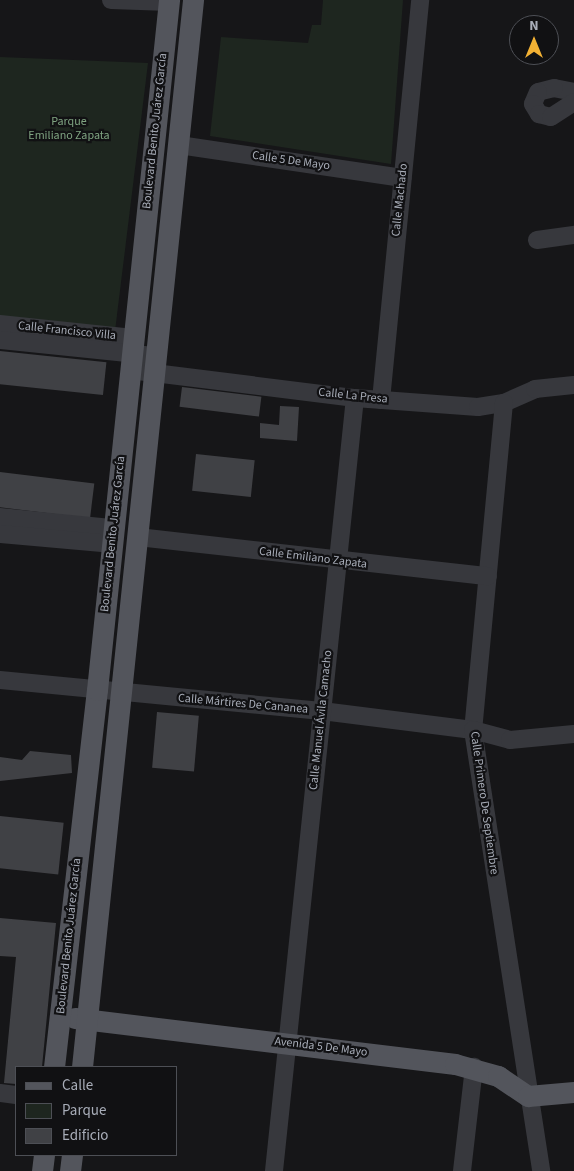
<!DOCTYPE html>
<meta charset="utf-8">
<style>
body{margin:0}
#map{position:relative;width:574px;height:1171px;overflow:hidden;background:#161618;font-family:"Source Sans 3",sans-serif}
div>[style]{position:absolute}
.green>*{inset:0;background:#1e261f}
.building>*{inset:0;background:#404145;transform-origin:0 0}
.minor>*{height:18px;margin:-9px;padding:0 9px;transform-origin:9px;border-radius:9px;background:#37383d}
.major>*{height:21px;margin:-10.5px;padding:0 10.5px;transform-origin:10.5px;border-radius:10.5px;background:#53555c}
span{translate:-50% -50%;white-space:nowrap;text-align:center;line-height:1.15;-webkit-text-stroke:4.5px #111113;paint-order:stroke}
.park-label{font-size:12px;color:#7fa381}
.street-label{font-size:12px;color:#a8adb8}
.legend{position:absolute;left:15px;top:1066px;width:162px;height:90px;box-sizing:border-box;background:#111113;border:1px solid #4d4f55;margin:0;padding:6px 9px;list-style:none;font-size:15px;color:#a8adb8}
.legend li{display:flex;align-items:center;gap:10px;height:25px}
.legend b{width:25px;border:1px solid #4d4f55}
.north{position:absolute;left:509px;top:15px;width:50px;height:50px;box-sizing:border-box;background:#111113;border:1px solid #4d4f55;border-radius:50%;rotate:0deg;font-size:14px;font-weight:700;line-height:20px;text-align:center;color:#a8adb8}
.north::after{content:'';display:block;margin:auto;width:18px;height:22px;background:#f2b134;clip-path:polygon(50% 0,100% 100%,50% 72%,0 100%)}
</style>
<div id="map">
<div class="green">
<div style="clip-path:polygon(323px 0,403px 0,391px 164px,210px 136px,221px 37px,308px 43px,312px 25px,321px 25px)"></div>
<div style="clip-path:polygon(0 57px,148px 63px,115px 331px,0 320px)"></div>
</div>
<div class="building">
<div style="left:0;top:351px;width:107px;height:33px;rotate:6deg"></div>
<div style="left:182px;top:387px;width:80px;height:20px;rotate:7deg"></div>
<div style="clip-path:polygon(280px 406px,299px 407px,297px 441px,260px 438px,260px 423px,279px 425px)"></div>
<div style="left:196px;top:454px;width:59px;height:37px;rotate:6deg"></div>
<div style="left:0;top:472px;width:95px;height:35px;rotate:7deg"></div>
<div style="left:157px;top:712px;width:42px;height:56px;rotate:5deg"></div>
<div style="clip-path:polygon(30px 751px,71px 755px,72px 773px,0 781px,0 757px,22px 760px)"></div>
<div style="left:0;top:816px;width:64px;height:52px;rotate:6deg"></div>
<div style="clip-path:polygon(0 918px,56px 923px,42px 1067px,16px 1067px,16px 1084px,4px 1083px,16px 957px,0 956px)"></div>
</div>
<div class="minor">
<div style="left:111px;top:0;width:58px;rotate:2deg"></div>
<div style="left:574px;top:92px;width:20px;rotate:-169deg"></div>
<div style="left:554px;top:88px;width:16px;rotate:166deg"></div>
<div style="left:538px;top:92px;width:13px;rotate:113deg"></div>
<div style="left:533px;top:104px;width:12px;rotate:59deg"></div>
<div style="left:539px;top:114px;width:12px;rotate:14deg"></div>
<div style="left:551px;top:117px;width:27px;rotate:-33deg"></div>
<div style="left:179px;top:145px;width:226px;rotate:8.4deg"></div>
<div style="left:537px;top:240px;width:37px;rotate:-8deg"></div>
<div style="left:0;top:324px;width:134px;rotate:6deg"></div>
<div style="left:0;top:340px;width:157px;rotate:5.9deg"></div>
<div style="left:130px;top:370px;width:227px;rotate:7.1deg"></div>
<div style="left:355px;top:398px;width:123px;rotate:4.2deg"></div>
<div style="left:478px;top:407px;width:26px;rotate:-9deg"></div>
<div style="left:504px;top:403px;width:34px;rotate:-24deg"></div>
<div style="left:535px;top:389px;width:39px;rotate:-6deg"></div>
<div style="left:381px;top:400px;width:402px;rotate:-84.4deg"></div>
<div style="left:504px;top:403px;width:328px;rotate:95.4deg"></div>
<div style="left:473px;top:730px;width:446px;rotate:81.2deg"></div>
<div style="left:0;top:517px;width:114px;rotate:5.6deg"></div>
<div style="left:0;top:534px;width:111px;rotate:5.1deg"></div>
<div style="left:138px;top:537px;width:352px;rotate:6.4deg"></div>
<div style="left:0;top:680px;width:323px;rotate:5.5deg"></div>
<div style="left:322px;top:711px;width:152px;rotate:7.2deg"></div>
<div style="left:473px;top:730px;width:38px;rotate:15deg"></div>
<div style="left:510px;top:740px;width:64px;rotate:-5.4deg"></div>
<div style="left:0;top:1093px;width:16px;rotate:7deg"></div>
<div style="left:274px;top:1171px;width:777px;rotate:-84.02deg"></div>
<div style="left:462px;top:1171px;width:105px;rotate:-83.4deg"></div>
</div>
<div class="major">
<div style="left:75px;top:1018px;width:383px;rotate:6.9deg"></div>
<div style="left:455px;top:1064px;width:45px;rotate:15.6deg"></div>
<div style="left:498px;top:1076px;width:36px;rotate:34deg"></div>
<div style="left:528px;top:1096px;width:46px;rotate:-5deg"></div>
<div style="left:54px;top:1067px;width:379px;rotate:-83.5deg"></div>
<div style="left:97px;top:690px;width:694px;rotate:-84.04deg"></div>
<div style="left:82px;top:1067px;width:1073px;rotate:-84.06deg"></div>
<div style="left:42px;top:1171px;width:16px;rotate:-83deg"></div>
<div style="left:70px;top:1171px;width:16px;rotate:-83deg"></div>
</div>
<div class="park-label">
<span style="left:69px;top:129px">Parque<br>Emiliano Zapata</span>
</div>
<div class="street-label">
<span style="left:155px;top:131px;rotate:-84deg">Boulevard Benito Juárez García</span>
<span style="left:291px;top:161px;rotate:8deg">Calle 5 De Mayo</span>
<span style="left:400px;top:200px;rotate:-84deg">Calle Machado</span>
<span style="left:67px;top:331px;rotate:6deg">Calle Francisco Villa</span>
<span style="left:353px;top:396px;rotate:6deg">Calle La Presa</span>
<span style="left:113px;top:534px;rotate:-84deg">Boulevard Benito Juárez García</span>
<span style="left:313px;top:558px;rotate:7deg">Calle Emiliano Zapata</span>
<span style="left:243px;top:704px;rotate:5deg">Calle Mártires De Cananea</span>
<span style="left:321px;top:720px;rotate:-84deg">Calle Manuel Ávila Camacho</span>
<span style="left:484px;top:803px;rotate:82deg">Calle Primero De Septiembre</span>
<span style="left:69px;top:936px;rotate:-84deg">Boulevard Benito Juárez García</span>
<span style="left:321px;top:1047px;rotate:7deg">Avenida 5 De Mayo</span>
</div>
<ul class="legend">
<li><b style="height:6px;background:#53555c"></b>Calle</li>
<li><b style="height:14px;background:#1e261f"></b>Parque</li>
<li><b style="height:14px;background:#404145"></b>Edificio</li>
</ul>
<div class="north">N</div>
</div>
